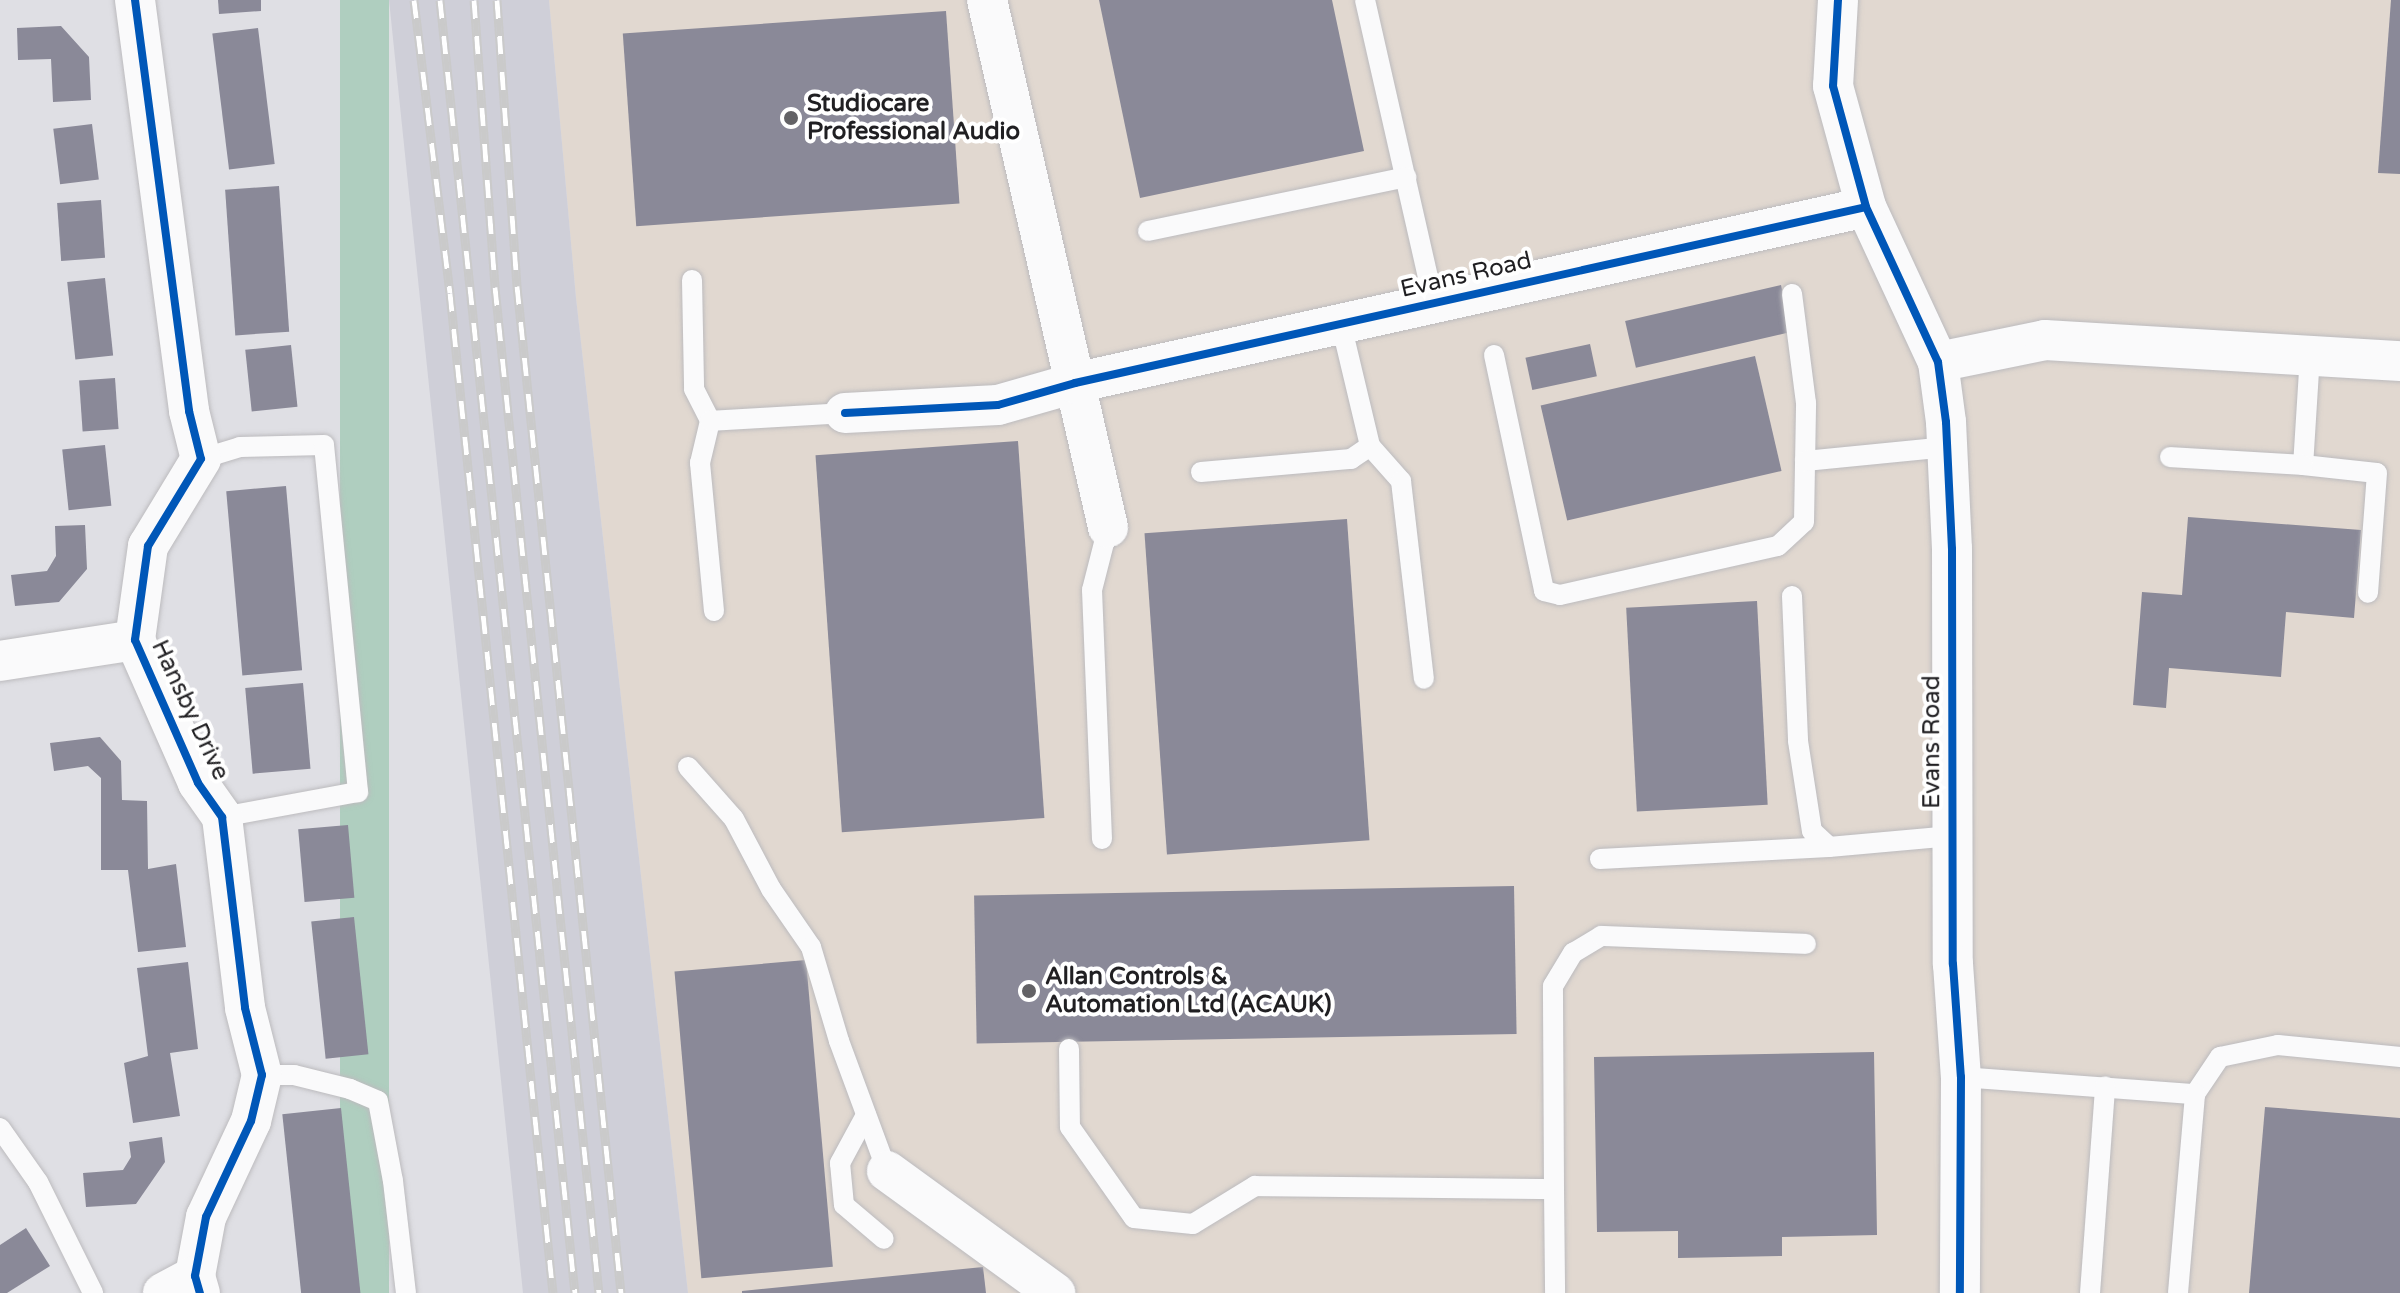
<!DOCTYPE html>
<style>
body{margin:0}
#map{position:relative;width:2400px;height:1293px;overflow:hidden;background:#dfdfe4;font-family:"Varela Round",sans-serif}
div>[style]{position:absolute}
.industrial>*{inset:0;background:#e1d8d0}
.built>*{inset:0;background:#cfcfd8}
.green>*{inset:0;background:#afcebf;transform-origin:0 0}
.building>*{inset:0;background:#8a8998;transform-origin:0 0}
.roads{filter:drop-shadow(0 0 2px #bcbbbe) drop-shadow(0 0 2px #bcbbbe)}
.lane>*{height:20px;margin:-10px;padding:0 10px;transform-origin:10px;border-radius:10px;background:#fafafb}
.street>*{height:40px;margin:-20px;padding:0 20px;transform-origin:20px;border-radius:20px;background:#fafafb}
.rail>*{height:9px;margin-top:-4.5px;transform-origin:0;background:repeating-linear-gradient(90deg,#fff 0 18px,#cacaca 0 36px);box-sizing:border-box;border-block:2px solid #cacaca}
.cycleway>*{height:8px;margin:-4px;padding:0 4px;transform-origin:4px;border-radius:4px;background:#0057b8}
.dots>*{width:22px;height:22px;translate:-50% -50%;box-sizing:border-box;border:4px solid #fff;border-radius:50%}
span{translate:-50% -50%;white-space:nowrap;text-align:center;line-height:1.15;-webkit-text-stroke:8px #fff;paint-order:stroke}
.poi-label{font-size:24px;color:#201f22;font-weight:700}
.left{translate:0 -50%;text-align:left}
.street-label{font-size:24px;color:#201f22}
</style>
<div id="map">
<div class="industrial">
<div style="clip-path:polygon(549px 0,2400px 0,2400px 1293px,688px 1293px,576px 298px)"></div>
</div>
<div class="built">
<div style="clip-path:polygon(389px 0,549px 0,576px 298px,688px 1293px,523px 1293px)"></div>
</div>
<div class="green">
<div style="left:340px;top:0;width:49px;height:1299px"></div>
</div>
<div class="building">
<div style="clip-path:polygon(218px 0,261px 0,261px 11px,219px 14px)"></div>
<div style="clip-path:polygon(1099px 0,1332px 0,1364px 151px,1140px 198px)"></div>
<div style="clip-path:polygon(2391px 0,2400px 0,2400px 174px,2378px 173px)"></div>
<div style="left:946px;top:11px;width:193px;height:324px;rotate:86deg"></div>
<div style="clip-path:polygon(61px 26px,89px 57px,91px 100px,53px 102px,51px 59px,18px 60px,17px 28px)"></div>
<div style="left:258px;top:28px;width:137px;height:46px;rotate:83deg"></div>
<div style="left:92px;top:124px;width:56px;height:39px;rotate:83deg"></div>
<div style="left:279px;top:186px;width:146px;height:54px;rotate:86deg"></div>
<div style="left:101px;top:200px;width:58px;height:44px;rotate:86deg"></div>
<div style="left:105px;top:278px;width:78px;height:38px;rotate:84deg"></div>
<div style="left:1781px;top:285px;width:48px;height:160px;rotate:77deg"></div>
<div style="left:1590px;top:344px;width:33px;height:66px;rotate:78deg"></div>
<div style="left:291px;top:345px;width:62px;height:46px;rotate:84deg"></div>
<div style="left:1755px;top:356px;width:118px;height:220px;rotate:77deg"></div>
<div style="left:115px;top:378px;width:51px;height:36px;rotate:86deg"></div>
<div style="left:1018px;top:441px;width:378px;height:203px;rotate:86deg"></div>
<div style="left:105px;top:445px;width:61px;height:43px;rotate:84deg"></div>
<div style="left:286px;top:486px;width:185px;height:60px;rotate:85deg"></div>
<div style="clip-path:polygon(2188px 517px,2361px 530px,2354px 618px,2286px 612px,2281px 677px,2169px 668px,2166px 708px,2133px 705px,2142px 592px,2182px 595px)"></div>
<div style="left:1347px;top:519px;width:322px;height:203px;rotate:86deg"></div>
<div style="clip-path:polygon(85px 525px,87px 569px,59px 602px,15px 606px,11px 575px,47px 571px,56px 556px,55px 526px)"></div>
<div style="left:1757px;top:601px;width:204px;height:131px;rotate:87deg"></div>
<div style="left:303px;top:683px;width:86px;height:58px;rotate:85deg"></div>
<div style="clip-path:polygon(100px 737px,121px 761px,122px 800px,147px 801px,148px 869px,176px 864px,186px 947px,138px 952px,128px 870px,101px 870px,101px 778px,88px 766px,54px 771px,50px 743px)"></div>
<div style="left:348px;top:825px;width:73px;height:50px;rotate:85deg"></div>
<div style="left:1514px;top:886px;width:148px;height:540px;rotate:89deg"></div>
<div style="left:354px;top:917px;width:138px;height:43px;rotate:84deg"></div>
<div style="left:806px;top:960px;width:308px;height:132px;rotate:85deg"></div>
<div style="clip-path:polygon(188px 962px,198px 1049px,170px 1053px,180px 1116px,133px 1123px,124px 1063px,148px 1056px,137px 968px)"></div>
<div style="clip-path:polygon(1874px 1052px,1877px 1235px,1782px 1237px,1782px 1256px,1678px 1258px,1678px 1231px,1597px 1232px,1594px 1057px)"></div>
<div style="clip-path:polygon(2265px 1107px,2400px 1118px,2400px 1293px,2249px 1293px)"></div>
<div style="left:341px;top:1108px;width:186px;height:59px;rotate:84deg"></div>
<div style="clip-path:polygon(162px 1137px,165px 1162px,136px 1204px,86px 1207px,83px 1173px,123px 1170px,131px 1157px,129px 1142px)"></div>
<div style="clip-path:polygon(26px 1228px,50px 1266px,7px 1293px,0 1293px,0 1245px)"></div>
<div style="clip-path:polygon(983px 1267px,986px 1293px,742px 1293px,742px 1291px)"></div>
</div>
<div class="roads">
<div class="lane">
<div style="left:1365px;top:0;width:311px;rotate:77.2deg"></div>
<div style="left:1148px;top:231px;width:264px;rotate:-11.8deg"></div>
<div style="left:692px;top:280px;width:109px;rotate:88.9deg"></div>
<div style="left:694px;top:389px;width:36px;rotate:63deg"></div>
<div style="left:1341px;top:324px;width:125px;rotate:76.6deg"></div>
<div style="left:1370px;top:446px;width:47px;rotate:48.5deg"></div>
<div style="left:1401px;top:481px;width:199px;rotate:83.4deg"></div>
<div style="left:1494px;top:355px;width:241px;rotate:78deg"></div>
<div style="left:1544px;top:591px;width:16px;rotate:14deg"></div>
<div style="left:1560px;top:595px;width:223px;rotate:-12.7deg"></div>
<div style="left:1778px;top:546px;width:35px;rotate:-43deg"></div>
<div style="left:1804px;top:522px;width:119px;rotate:-89deg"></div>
<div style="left:1806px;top:403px;width:110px;rotate:-97.3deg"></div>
<div style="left:2310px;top:355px;width:110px;rotate:93.6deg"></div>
<div style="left:2303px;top:465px;width:74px;rotate:6.2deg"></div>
<div style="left:2377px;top:473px;width:120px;rotate:94.3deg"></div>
<div style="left:2170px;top:457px;width:133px;rotate:3.4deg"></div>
<div style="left:201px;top:459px;width:41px;rotate:-17.1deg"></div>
<div style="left:240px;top:447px;width:84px;rotate:-1.4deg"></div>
<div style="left:324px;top:445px;width:349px;rotate:84.4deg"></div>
<div style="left:358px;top:792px;width:138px;rotate:169.6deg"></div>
<div style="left:1805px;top:461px;width:143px;rotate:-5.6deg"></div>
<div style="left:1201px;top:472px;width:151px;rotate:-5deg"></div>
<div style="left:1351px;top:459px;width:23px;rotate:-34deg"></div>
<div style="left:1792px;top:596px;width:145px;rotate:87.6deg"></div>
<div style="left:1798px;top:741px;width:91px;rotate:81.2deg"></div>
<div style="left:1812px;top:831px;width:23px;rotate:43deg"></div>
<div style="left:1829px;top:847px;width:123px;rotate:-5.1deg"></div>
<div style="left:714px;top:611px;width:149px;rotate:-95.4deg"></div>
<div style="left:700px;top:463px;width:43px;rotate:-76.6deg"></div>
<div style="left:710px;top:421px;width:135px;rotate:-3.4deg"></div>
<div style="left:688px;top:767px;width:69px;rotate:48.5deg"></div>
<div style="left:734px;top:819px;width:79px;rotate:62.1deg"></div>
<div style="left:771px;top:889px;width:70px;rotate:55.4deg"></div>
<div style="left:811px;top:947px;width:98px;rotate:73.4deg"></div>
<div style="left:839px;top:1041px;width:139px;rotate:69.7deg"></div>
<div style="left:1102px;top:839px;width:249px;rotate:-92.3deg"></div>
<div style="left:1092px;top:590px;width:65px;rotate:-75.7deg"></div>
<div style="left:1600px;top:859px;width:229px;rotate:-3deg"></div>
<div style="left:1069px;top:1049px;width:78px;rotate:89.3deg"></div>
<div style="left:1070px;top:1127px;width:111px;rotate:54.9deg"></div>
<div style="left:1134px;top:1218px;width:59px;rotate:5.8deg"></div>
<div style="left:1193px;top:1224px;width:73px;rotate:-31.5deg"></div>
<div style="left:1255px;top:1186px;width:299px;rotate:0.6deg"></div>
<div style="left:1554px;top:1189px;width:104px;rotate:89.4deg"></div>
<div style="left:262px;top:1075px;width:32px"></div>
<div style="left:294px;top:1075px;width:58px;rotate:14deg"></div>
<div style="left:350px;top:1089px;width:30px;rotate:23deg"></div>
<div style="left:378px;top:1101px;width:81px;rotate:79.4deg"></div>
<div style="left:393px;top:1181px;width:113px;rotate:83.4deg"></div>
<div style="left:1961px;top:1077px;width:235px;rotate:4.2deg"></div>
<div style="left:2195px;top:1094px;width:45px;rotate:-56deg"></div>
<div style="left:2220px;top:1057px;width:59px;rotate:-11.7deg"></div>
<div style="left:2278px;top:1045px;width:123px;rotate:5.6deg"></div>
<div style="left:866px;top:1115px;width:55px;rotate:118.4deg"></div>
<div style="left:840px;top:1163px;width:42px;rotate:84.6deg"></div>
<div style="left:844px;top:1205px;width:52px;rotate:40.4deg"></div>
<div style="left:0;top:1128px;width:66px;rotate:54.9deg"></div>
<div style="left:38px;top:1182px;width:124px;rotate:63.6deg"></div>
<div style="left:1554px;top:1189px;width:203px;rotate:-90.3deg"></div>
<div style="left:1553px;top:986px;width:39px;rotate:-59deg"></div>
<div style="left:1573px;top:953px;width:33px;rotate:-31deg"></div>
<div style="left:1601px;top:936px;width:205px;rotate:2.2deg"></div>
<div style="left:2090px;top:1293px;width:207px;rotate:-85.8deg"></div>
<div style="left:2178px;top:1293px;width:200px;rotate:-85.1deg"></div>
</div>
<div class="street">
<div style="left:135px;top:0;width:415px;rotate:82.5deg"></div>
<div style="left:189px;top:411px;width:49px;rotate:76deg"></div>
<div style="left:201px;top:459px;width:102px;rotate:121.3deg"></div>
<div style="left:148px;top:546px;width:95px;rotate:97.9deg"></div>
<div style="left:135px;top:640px;width:156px;rotate:66.2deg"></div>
<div style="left:198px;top:783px;width:42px;rotate:54.8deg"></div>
<div style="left:222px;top:817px;width:192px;rotate:83.1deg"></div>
<div style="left:245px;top:1008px;width:69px;rotate:75.8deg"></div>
<div style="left:262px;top:1075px;width:47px;rotate:103.4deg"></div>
<div style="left:251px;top:1121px;width:106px;rotate:115.1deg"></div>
<div style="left:206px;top:1217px;width:60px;rotate:100.6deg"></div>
<div style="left:195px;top:1276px;width:18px;rotate:74deg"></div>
<div style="left:987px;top:0;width:541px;rotate:77.07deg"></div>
<div style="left:1838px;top:0;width:86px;rotate:93.3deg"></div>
<div style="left:1833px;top:86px;width:125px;rotate:74.7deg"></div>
<div style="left:1866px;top:207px;width:171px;rotate:65.1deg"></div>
<div style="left:1938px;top:362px;width:61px;rotate:82.4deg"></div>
<div style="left:1946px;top:422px;width:127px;rotate:87.3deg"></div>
<div style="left:1952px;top:549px;width:415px;rotate:89.9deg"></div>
<div style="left:1953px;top:964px;width:113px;rotate:86deg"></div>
<div style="left:1961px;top:1077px;width:216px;rotate:90.3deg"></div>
<div style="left:1938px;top:362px;width:109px;rotate:-11.6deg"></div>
<div style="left:2045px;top:340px;width:356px;rotate:3.4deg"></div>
<div style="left:845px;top:413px;width:153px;rotate:-3deg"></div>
<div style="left:998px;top:405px;width:80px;rotate:-15.9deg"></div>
<div style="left:1075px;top:383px;width:810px;rotate:-12.54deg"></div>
<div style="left:0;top:661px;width:137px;rotate:-8.8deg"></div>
<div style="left:887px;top:1171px;width:208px;rotate:36deg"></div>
<div style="left:163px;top:1293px;width:36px;rotate:-28deg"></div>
</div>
</div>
<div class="rail">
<div style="left:414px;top:0;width:295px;rotate:83deg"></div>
<div style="left:450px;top:293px;width:1005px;rotate:84.12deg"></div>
<div style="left:440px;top:0;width:1300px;rotate:84.04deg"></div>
<div style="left:474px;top:0;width:288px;rotate:85.8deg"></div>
<div style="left:495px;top:287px;width:1011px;rotate:84.1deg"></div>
<div style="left:497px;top:0;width:287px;rotate:86deg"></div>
<div style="left:517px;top:286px;width:1012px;rotate:84.1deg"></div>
</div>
<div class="cycleway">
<div style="left:135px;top:0;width:415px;rotate:82.5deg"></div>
<div style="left:189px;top:411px;width:49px;rotate:76deg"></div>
<div style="left:201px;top:459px;width:102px;rotate:121.3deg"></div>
<div style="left:148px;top:546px;width:95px;rotate:97.9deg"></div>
<div style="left:135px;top:640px;width:156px;rotate:66.2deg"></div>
<div style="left:198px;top:783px;width:42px;rotate:54.8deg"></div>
<div style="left:222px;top:817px;width:192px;rotate:83.1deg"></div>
<div style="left:245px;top:1008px;width:69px;rotate:75.8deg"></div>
<div style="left:262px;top:1075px;width:47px;rotate:103.4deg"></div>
<div style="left:251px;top:1121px;width:106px;rotate:115.1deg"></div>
<div style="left:206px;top:1217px;width:60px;rotate:100.6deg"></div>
<div style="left:195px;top:1276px;width:18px;rotate:74deg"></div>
<div style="left:1838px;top:0;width:86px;rotate:93.3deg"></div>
<div style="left:1833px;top:86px;width:125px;rotate:74.7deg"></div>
<div style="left:1866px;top:207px;width:171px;rotate:65.1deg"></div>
<div style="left:1938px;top:362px;width:61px;rotate:82.4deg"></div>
<div style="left:1946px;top:422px;width:127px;rotate:87.3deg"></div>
<div style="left:1952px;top:549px;width:415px;rotate:89.9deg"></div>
<div style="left:1953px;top:964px;width:113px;rotate:86deg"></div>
<div style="left:1961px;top:1077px;width:216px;rotate:90.3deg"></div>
<div style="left:845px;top:413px;width:153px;rotate:-3deg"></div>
<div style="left:998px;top:405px;width:80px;rotate:-15.9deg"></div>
<div style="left:1075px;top:383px;width:810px;rotate:-12.54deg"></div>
</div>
<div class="dots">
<div style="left:791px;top:118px;background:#636266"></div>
<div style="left:1029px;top:991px;background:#636266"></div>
</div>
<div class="poi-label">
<span class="left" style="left:807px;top:118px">Studiocare<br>Professional Audio</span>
<span class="left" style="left:1045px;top:991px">Allan Controls &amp;<br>Automation Ltd (ACAUK)</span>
</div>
<div class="street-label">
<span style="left:1466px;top:275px;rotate:-13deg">Evans Road</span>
<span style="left:190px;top:710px;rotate:65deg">Hansby Drive</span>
<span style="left:1932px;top:742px;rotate:-90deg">Evans Road</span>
</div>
</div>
